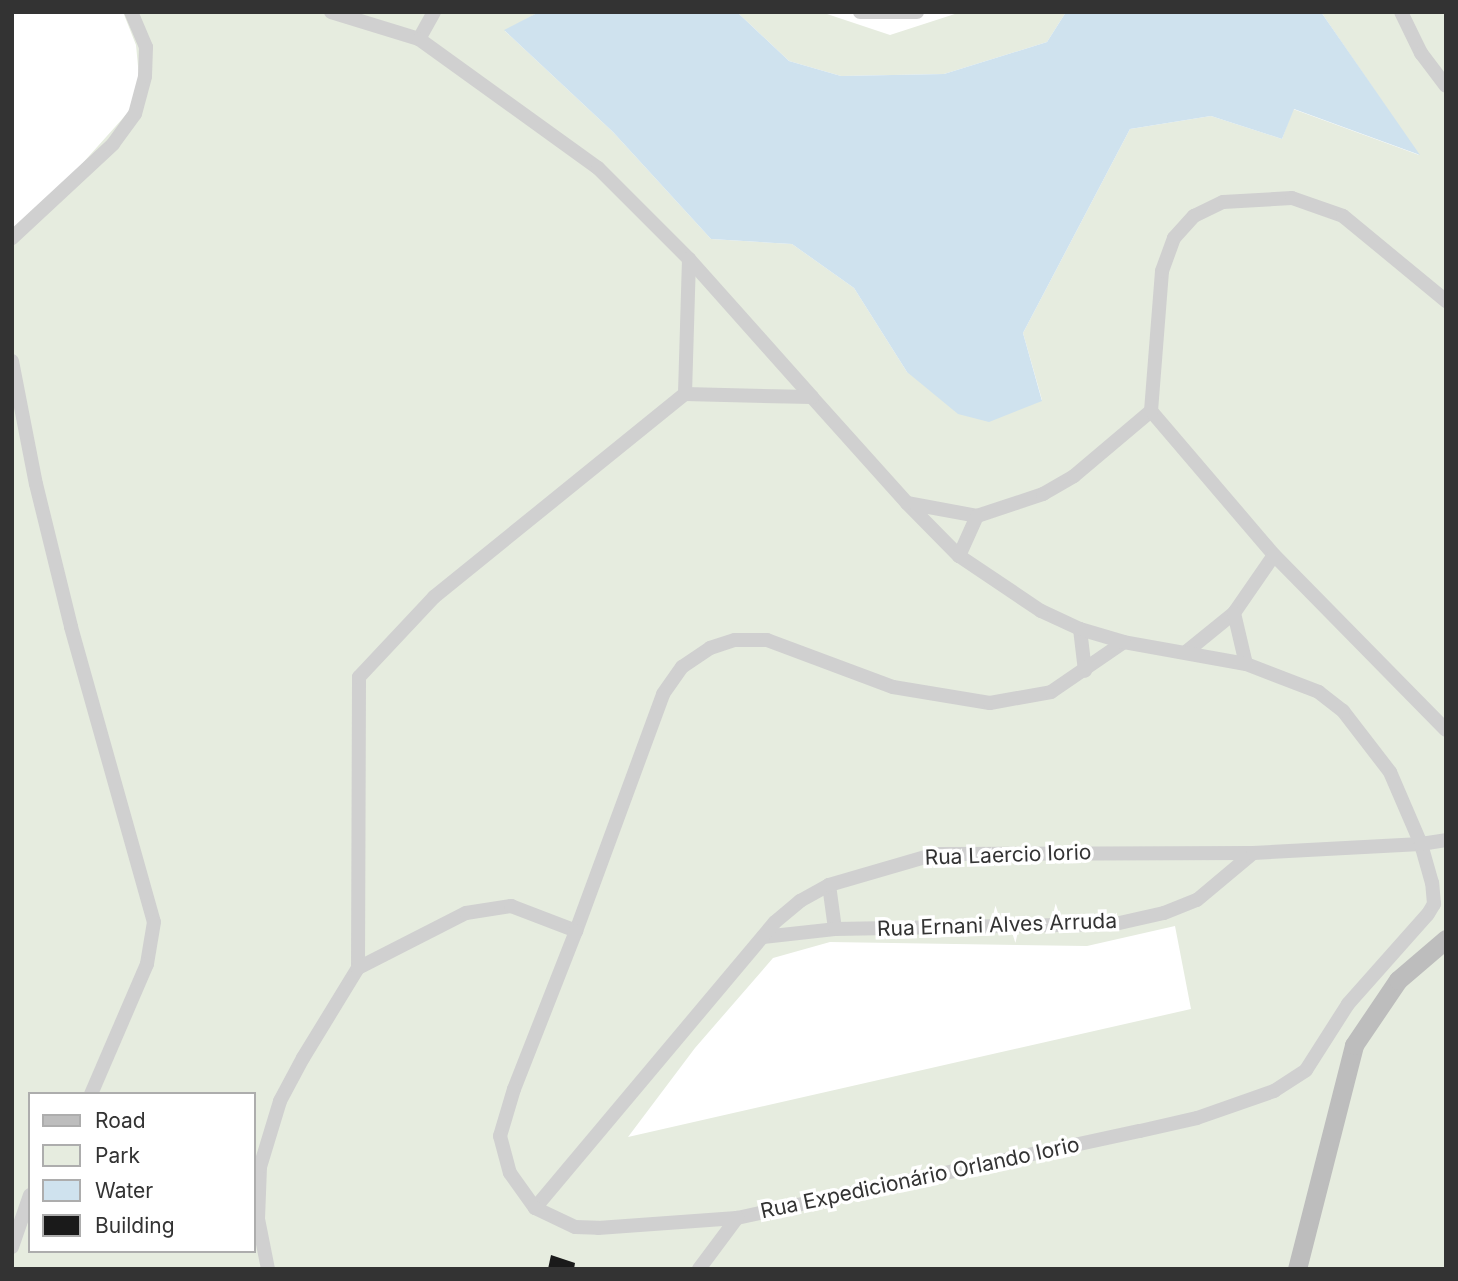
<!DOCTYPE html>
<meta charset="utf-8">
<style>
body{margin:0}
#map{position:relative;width:1458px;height:1281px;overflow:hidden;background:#fff;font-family:Inter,sans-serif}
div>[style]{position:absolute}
.green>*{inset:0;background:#e6ecdf}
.water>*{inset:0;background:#cfe2ee}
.building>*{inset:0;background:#1a1a1a}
.street>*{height:14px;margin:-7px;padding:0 7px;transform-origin:7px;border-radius:7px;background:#d0d0d0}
.secondary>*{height:19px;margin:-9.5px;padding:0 9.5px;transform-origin:9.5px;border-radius:9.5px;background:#bdbdbd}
span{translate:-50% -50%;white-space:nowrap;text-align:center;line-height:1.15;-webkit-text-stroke:7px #fff;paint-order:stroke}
.street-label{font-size:21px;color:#333}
.frame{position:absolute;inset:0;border:14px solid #333;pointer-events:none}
.legend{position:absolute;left:28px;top:1092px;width:228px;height:161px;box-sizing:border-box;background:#fff;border:2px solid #adadad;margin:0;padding:9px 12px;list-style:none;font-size:21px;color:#333}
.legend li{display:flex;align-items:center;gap:14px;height:35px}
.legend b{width:35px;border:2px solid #adadad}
</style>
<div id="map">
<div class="green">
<div style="clip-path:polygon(evenodd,123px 12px,539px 12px,505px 31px,613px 132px,711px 239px,792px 244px,854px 288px,907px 372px,1042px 400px,1023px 333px,1130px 129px,1211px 116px,1282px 139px,1293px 109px,1419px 155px,1321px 12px,1446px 12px,1446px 1269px,12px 1269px,12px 242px,141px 98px,136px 45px,123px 12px,1175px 926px,1191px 1009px,628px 1137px,695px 1048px,773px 958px,830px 942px,1087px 946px,1175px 926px,123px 12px,30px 1094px,254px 1094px,254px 1251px,30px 1251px,30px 1094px)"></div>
<div style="clip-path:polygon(737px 12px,821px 12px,890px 35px,961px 12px,1066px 12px,1047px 42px,944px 74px,841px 76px,789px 61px)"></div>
</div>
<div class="water">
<div style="clip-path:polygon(539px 12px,737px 12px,789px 61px,841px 76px,944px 74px,1047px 42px,1066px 12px,1321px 12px,1420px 155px,1294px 109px,1282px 139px,1211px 116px,1130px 129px,1023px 333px,1042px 401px,989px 422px,958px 414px,907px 372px,854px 288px,792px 244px,711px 239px,613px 132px,504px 30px)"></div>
</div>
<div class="building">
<div style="clip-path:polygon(551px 1255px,575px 1263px,574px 1269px,548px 1269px)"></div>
</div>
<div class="street">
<div style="left:331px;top:12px;width:92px;rotate:17.1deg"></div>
<div style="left:434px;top:12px;width:31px;rotate:119deg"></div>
<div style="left:419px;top:39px;width:221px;rotate:35.8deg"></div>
<div style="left:598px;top:168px;width:129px;rotate:45deg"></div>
<div style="left:860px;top:12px;width:57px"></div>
<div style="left:1401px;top:12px;width:46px;rotate:64deg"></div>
<div style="left:1421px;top:53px;width:41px;rotate:52.9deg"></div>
<div style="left:12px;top:238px;width:138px;rotate:-42.9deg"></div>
<div style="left:113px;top:144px;width:37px;rotate:-54deg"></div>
<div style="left:135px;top:114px;width:39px;rotate:-75deg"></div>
<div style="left:145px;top:76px;width:29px;rotate:-88deg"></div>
<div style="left:146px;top:47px;width:38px;rotate:-113deg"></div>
<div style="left:12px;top:361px;width:125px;rotate:79deg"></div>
<div style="left:36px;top:484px;width:147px;rotate:76.2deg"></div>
<div style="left:71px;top:627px;width:306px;rotate:74.3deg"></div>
<div style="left:154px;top:922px;width:43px;rotate:99.5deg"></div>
<div style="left:147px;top:964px;width:142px;rotate:113.3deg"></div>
<div style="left:907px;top:503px;width:71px;rotate:10.5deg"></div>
<div style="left:977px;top:516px;width:70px;rotate:-18.4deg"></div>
<div style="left:1043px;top:494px;width:36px;rotate:-30deg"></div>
<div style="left:1074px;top:476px;width:101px;rotate:-40.2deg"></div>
<div style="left:1274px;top:555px;width:189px;rotate:-130.5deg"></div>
<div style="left:1151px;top:411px;width:140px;rotate:-85.5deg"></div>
<div style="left:1162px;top:271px;width:35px;rotate:-70deg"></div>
<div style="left:1174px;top:238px;width:30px;rotate:-48deg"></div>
<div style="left:1194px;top:216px;width:32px;rotate:-26deg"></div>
<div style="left:1223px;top:202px;width:69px;rotate:-3.3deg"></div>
<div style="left:1292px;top:198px;width:54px;rotate:19.4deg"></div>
<div style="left:1343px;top:216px;width:134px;rotate:39.5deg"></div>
<div style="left:959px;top:556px;width:44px;rotate:-65.8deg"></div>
<div style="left:1234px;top:613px;width:70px;rotate:-55.4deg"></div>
<div style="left:1274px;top:555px;width:245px;rotate:45.5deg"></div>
<div style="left:1080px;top:629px;width:42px;rotate:83.2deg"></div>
<div style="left:1186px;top:652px;width:62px;rotate:-39.1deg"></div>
<div style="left:1234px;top:613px;width:52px;rotate:76.8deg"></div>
<div style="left:829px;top:885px;width:44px;rotate:82.2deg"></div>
<div style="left:576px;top:931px;width:252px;rotate:-69.8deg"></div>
<div style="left:663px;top:694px;width:33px;rotate:-55deg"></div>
<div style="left:682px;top:667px;width:34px;rotate:-34deg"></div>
<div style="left:710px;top:648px;width:26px;rotate:-18deg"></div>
<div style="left:735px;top:640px;width:32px"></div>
<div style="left:767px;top:640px;width:134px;rotate:20.5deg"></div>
<div style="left:893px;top:687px;width:98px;rotate:9.4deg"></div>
<div style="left:990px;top:703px;width:62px;rotate:-10.2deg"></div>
<div style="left:1051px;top:692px;width:88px;rotate:-34.4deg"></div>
<div style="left:763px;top:937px;width:72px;rotate:-6.3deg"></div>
<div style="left:835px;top:929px;width:280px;rotate:-1deg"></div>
<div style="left:1115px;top:924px;width:50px;rotate:-12.7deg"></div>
<div style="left:1164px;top:913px;width:35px;rotate:-22deg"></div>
<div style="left:1197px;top:900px;width:73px;rotate:-40deg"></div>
<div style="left:358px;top:968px;width:291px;rotate:-89.8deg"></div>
<div style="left:359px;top:677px;width:110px;rotate:-46.8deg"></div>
<div style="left:434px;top:597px;width:323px;rotate:-39deg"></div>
<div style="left:535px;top:1208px;width:373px;rotate:-50deg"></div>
<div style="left:775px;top:922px;width:33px;rotate:-40deg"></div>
<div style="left:800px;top:901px;width:33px;rotate:-29deg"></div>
<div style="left:829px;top:885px;width:111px;rotate:-16.2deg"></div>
<div style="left:936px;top:854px;width:317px;rotate:-0.2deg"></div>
<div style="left:1253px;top:853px;width:168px;rotate:-3.1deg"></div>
<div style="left:1421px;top:844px;width:78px;rotate:-113.3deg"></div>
<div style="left:1390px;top:772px;width:77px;rotate:-127.6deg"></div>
<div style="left:1343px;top:711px;width:31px;rotate:-142deg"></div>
<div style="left:1319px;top:692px;width:78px;rotate:-159deg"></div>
<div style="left:1246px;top:664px;width:124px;rotate:-169.8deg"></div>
<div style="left:1124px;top:642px;width:46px;rotate:-163.5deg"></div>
<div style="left:1080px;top:629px;width:43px;rotate:-155.2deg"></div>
<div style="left:1041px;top:611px;width:99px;rotate:-146.1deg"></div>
<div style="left:959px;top:556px;width:74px;rotate:-134.5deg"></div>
<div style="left:907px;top:503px;width:142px;rotate:-131.9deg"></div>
<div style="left:812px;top:397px;width:185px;rotate:-131.7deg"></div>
<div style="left:689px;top:259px;width:135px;rotate:91.7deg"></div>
<div style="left:685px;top:394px;width:127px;rotate:1.4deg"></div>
<div style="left:12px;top:1247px;width:55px;rotate:-70.9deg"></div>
<div style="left:268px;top:1269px;width:51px;rotate:-101.3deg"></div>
<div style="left:258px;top:1219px;width:52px;rotate:-87.8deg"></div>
<div style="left:260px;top:1167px;width:69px;rotate:-73.1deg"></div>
<div style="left:280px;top:1101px;width:49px;rotate:-61.9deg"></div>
<div style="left:303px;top:1058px;width:105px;rotate:-58.6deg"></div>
<div style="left:358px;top:968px;width:121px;rotate:-27deg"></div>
<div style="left:466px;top:913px;width:46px;rotate:-8.8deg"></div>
<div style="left:511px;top:906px;width:70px;rotate:21deg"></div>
<div style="left:576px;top:931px;width:170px;rotate:111.4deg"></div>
<div style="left:514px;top:1089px;width:49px;rotate:106.6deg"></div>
<div style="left:500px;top:1136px;width:38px;rotate:75deg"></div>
<div style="left:510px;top:1173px;width:43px;rotate:54.5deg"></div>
<div style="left:535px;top:1208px;width:44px;rotate:25.4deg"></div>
<div style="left:575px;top:1227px;width:23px;rotate:2deg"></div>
<div style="left:598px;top:1228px;width:139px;rotate:-4.1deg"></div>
<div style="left:737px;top:1218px;width:412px;rotate:-12.2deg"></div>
<div style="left:1140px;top:1131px;width:58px;rotate:-12.8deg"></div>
<div style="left:1197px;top:1118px;width:82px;rotate:-19.3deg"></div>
<div style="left:1274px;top:1091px;width:38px;rotate:-33deg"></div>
<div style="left:1306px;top:1070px;width:78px;rotate:-57.5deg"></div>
<div style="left:1348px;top:1004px;width:120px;rotate:-48.4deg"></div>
<div style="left:1428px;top:914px;width:12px;rotate:-59deg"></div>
<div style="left:1434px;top:904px;width:21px;rotate:-95deg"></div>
<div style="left:1432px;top:883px;width:41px;rotate:-105.8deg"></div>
<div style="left:1421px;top:844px;width:25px;rotate:-9deg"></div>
<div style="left:699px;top:1269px;width:64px;rotate:-53.3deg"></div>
</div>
<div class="secondary">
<div style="left:1297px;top:1269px;width:231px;rotate:-75.7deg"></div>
<div style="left:1354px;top:1045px;width:78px;rotate:-55.9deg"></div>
<div style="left:1398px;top:980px;width:63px;rotate:-40.5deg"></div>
</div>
<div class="street-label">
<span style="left:1008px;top:855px;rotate:-2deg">Rua Laercio Iorio</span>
<span style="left:997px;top:925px;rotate:-2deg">Rua Ernani Alves Arruda</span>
<span style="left:920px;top:1178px;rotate:-12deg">Rua Expedicionário Orlando Iorio</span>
</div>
<div class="frame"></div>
<ul class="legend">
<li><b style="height:9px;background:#bdbdbd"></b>Road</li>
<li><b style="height:19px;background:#e6ecdf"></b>Park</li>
<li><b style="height:19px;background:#cfe2ee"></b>Water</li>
<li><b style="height:19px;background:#1a1a1a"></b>Building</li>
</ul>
</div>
